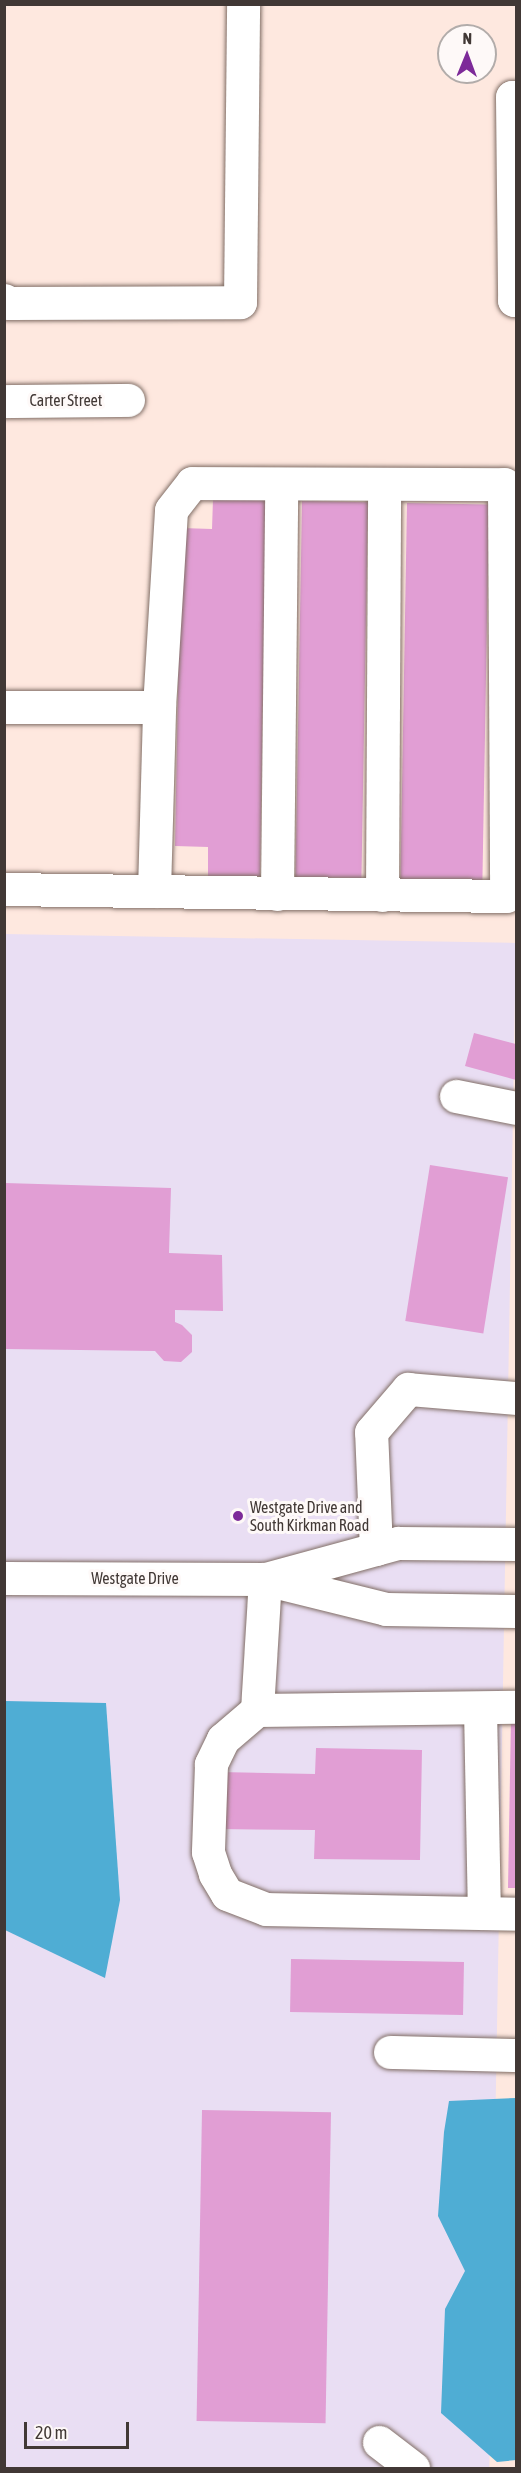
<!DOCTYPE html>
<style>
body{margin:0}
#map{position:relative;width:521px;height:2473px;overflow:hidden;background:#fee8df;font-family:"Asap Condensed",sans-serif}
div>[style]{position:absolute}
.commercial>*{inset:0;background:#e9def3;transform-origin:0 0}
.water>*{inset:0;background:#4fadd4}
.building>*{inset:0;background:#e19ed4;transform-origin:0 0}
.roads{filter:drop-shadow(0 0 2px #816e66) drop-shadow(0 0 2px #816e66)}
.minor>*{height:33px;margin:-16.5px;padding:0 16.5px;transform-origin:16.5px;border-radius:16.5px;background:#fff}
.dots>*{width:16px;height:16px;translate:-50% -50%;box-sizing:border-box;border:3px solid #fef9f8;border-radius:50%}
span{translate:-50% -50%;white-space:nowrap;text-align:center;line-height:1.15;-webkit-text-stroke:6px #fef9f8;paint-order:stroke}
.street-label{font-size:16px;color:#413835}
.poi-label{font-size:16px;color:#413835}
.left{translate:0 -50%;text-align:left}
.frame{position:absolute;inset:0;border:6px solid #413835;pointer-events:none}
.north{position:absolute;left:437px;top:24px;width:60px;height:60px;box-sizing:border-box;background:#fef9f8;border:2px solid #b2acaa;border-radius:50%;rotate:1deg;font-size:16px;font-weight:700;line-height:24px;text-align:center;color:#413835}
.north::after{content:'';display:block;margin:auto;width:21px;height:27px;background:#7d2a99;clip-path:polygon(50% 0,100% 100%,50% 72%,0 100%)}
.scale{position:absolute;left:24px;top:2422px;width:105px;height:27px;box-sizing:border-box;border:3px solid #413835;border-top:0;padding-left:8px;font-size:18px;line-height:21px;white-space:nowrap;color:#413835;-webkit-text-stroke:4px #fef9f8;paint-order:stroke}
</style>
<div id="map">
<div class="commercial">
<div style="left:5px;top:934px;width:511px;height:1534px;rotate:1deg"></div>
</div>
<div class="water">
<div style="clip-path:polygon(5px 1701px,106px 1703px,120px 1900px,105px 1978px,5px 1930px)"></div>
<div style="clip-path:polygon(516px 2098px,516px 2460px,497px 2462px,441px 2413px,445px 2309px,465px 2271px,438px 2216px,444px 2132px,449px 2101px)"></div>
</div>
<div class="building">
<div style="clip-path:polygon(213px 499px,266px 500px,260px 876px,208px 876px,208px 847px,175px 846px,181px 528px,212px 529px)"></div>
<div style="left:302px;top:501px;width:66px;height:376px;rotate:1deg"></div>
<div style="left:407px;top:503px;width:82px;height:376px;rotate:1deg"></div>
<div style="clip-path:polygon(474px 1033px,516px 1044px,516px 1080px,465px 1066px)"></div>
<div style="left:430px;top:1165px;width:79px;height:158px;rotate:9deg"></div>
<div style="clip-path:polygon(5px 1183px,171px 1188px,169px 1253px,222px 1255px,223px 1311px,175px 1310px,175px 1322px,182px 1325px,192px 1335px,192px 1352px,181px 1362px,164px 1361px,155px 1351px,5px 1349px)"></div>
<div style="clip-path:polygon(511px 1718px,516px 1718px,516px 1888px,508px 1888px)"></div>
<div style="clip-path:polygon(316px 1748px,422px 1750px,420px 1860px,314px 1859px,315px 1830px,217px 1829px,218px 1772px,315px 1774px)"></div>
<div style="left:291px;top:1959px;width:173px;height:53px;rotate:1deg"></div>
<div style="left:202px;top:2110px;width:129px;height:311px;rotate:1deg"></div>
</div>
<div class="roads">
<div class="minor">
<div style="left:516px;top:97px;width:4px;rotate:180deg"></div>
<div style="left:512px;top:97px;width:203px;rotate:89.4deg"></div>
<div style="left:514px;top:300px;width:2px"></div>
<div style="left:4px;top:300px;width:6px;rotate:31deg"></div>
<div style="left:9px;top:303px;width:231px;rotate:-0.2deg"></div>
<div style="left:240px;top:302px;width:298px;rotate:-89.4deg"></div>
<div style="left:4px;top:401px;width:124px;rotate:-0.5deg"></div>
<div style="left:4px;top:707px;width:155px"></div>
<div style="left:159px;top:707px;width:197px;rotate:-86.5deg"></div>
<div style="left:171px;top:510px;width:34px;rotate:-52deg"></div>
<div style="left:192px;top:483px;width:312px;rotate:0.2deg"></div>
<div style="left:504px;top:484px;width:412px;rotate:89.7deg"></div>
<div style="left:506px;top:896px;width:502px;rotate:-179.2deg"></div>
<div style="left:154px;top:891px;width:184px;rotate:-88.4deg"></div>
<div style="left:277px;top:894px;width:410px;rotate:-89.4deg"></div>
<div style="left:382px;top:895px;width:411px;rotate:-89.7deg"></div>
<div style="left:456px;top:1096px;width:61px;rotate:11.3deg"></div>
<div style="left:376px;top:1549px;width:117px;rotate:-92.4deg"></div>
<div style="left:371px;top:1432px;width:57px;rotate:-49.3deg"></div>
<div style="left:408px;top:1389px;width:108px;rotate:4.8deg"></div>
<div style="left:4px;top:1578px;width:261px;rotate:0.2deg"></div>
<div style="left:265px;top:1579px;width:125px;rotate:13.9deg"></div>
<div style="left:386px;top:1609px;width:130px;rotate:0.9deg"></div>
<div style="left:265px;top:1579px;width:131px;rotate:93.5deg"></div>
<div style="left:257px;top:1710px;width:259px;rotate:-0.7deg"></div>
<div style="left:266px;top:1579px;width:137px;rotate:-15.3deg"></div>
<div style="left:398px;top:1543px;width:118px;rotate:0.5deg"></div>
<div style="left:480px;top:1708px;width:205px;rotate:88.9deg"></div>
<div style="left:257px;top:1710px;width:45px;rotate:139.5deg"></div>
<div style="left:223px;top:1739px;width:28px;rotate:116deg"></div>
<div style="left:211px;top:1764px;width:88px;rotate:92deg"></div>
<div style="left:208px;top:1852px;width:23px;rotate:72deg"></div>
<div style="left:215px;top:1874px;width:23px;rotate:59deg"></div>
<div style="left:227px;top:1894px;width:42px;rotate:21deg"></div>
<div style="left:266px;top:1909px;width:250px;rotate:1.1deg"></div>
<div style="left:390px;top:2052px;width:126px;rotate:1.4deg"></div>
<div style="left:379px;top:2442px;width:43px;rotate:37.4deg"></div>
</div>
</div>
<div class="dots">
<div style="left:238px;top:1516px;background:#7d2a99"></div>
</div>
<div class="street-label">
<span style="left:66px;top:400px">Carter Street</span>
<span style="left:135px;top:1578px">Westgate Drive</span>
</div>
<div class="poi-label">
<span class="left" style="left:250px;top:1516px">Westgate Drive and<br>South Kirkman Road</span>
</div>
<div class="frame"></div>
<div class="north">N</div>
<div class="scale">20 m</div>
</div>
